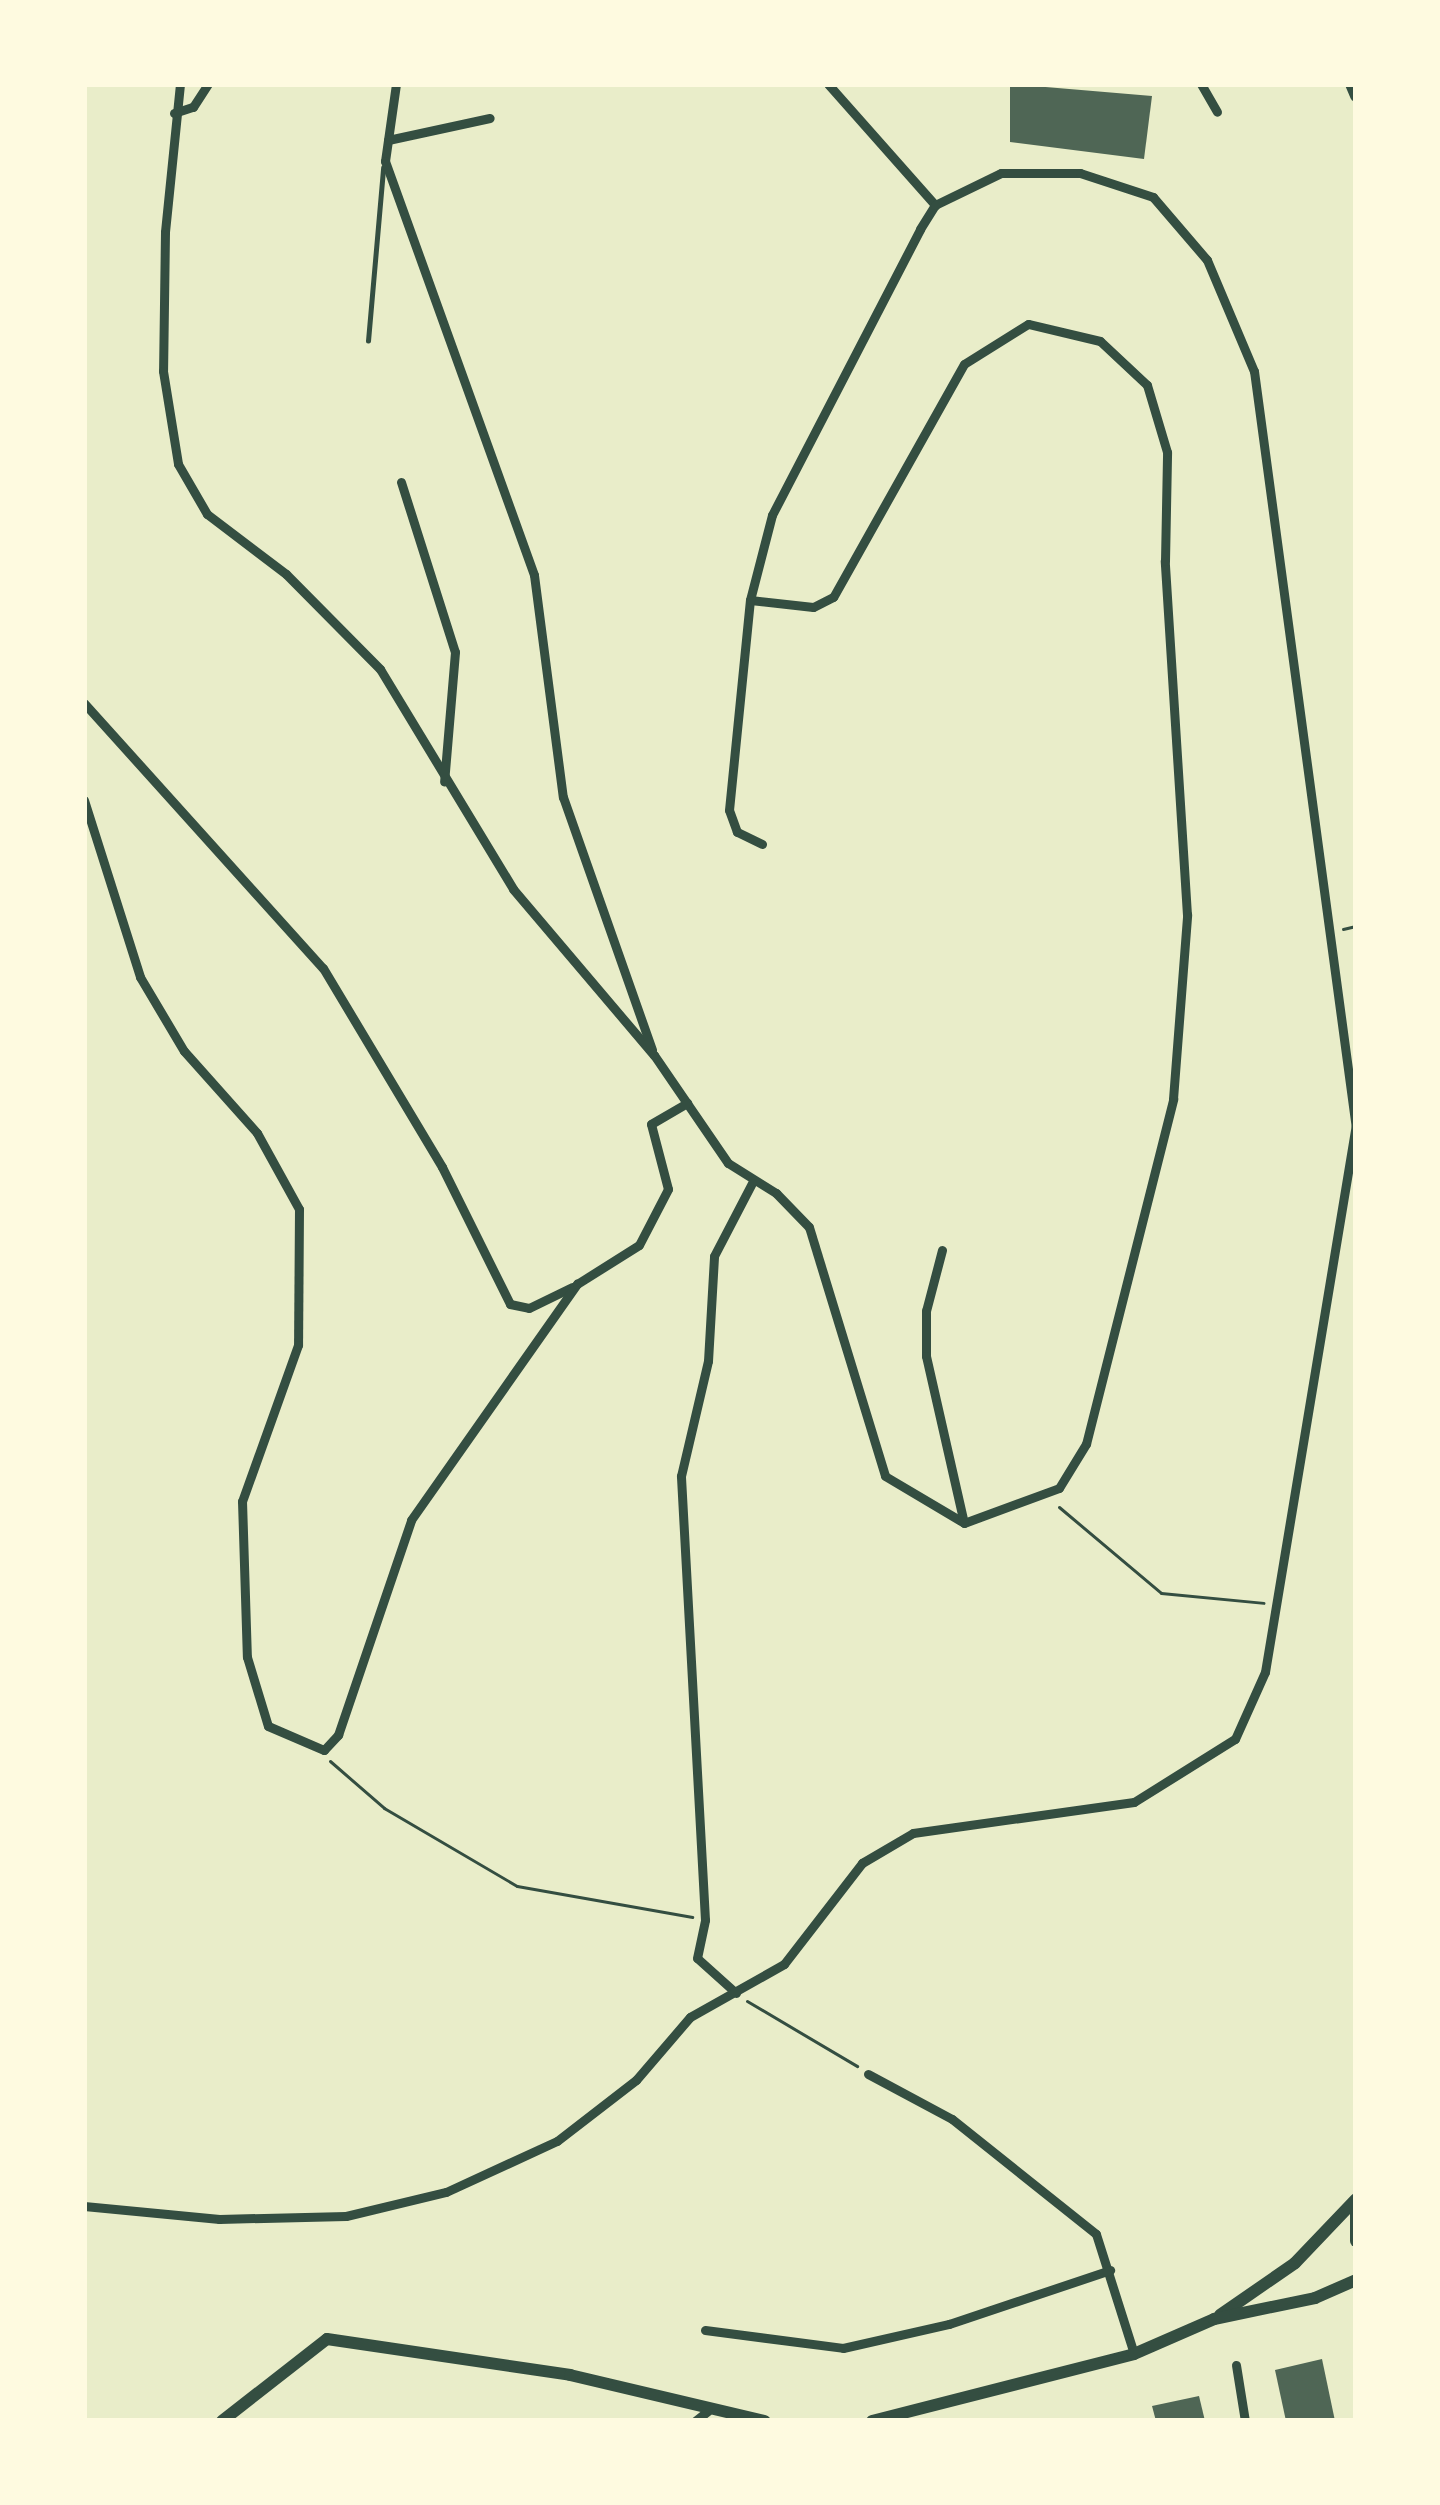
<!DOCTYPE html>
<style>
body{margin:0}
#map{position:relative;width:1440px;height:2505px;overflow:hidden;background:#e9edc9;font-family:"DM Sans",sans-serif}
div>[style]{position:absolute}
.building>*{inset:0;background:#4f6655}
.path>*{height:3px;margin:-1.5px;padding:0 1.5px;transform-origin:1.5px;border-radius:1.5px;background:#344e41}
.service>*{height:4.5px;margin:-2.25px;padding:0 2.25px;transform-origin:2.25px;border-radius:2.25px;background:#344e41}
.minor>*{height:9px;margin:-4.5px;padding:0 4.5px;transform-origin:4.5px;border-radius:4.5px;background:#344e41}
.tertiary>*{height:12px;margin:-6px;padding:0 6px;transform-origin:6px;border-radius:6px;background:#344e41}
span{translate:-50% -50%;white-space:nowrap;text-align:center;line-height:1.15;-webkit-text-stroke:12px #fefae0;paint-order:stroke}
.frame{position:absolute;inset:0;border:87px solid #fefae0;pointer-events:none}
</style>
<div id="map">
<div class="building">
<div style="clip-path:polygon(1010px 84px,1152px 96px,1144px 159px,1010px 142px)"></div>
<div style="clip-path:polygon(1322px 2359px,1335px 2421px,1286px 2421px,1275px 2370px)"></div>
<div style="clip-path:polygon(1199px 2396px,1205px 2421px,1156px 2421px,1152px 2406px)"></div>
</div>
<div class="path">
<div style="left:1343px;top:929px;width:13px;rotate:-13deg"></div>
<div style="left:1059px;top:1507px;width:133px;rotate:40.1deg"></div>
<div style="left:1161px;top:1593px;width:103px;rotate:5.5deg"></div>
<div style="left:330px;top:1761px;width:72px;rotate:41deg"></div>
<div style="left:384px;top:1808px;width:154px;rotate:30.4deg"></div>
<div style="left:517px;top:1886px;width:178px;rotate:10deg"></div>
<div style="left:747px;top:2001px;width:128px;rotate:30.6deg"></div>
</div>
<div class="service">
<div style="left:368px;top:341px;width:174px;rotate:-85deg"></div>
</div>
<div class="minor">
<div style="left:180px;top:84px;width:149px;rotate:95.8deg"></div>
<div style="left:165px;top:232px;width:139px;rotate:90.8deg"></div>
<div style="left:163px;top:371px;width:94px;rotate:80.8deg"></div>
<div style="left:178px;top:464px;width:58px;rotate:59.9deg"></div>
<div style="left:207px;top:514px;width:99px;rotate:37.2deg"></div>
<div style="left:286px;top:574px;width:134px;rotate:45.3deg"></div>
<div style="left:380px;top:669px;width:257px;rotate:58.8deg"></div>
<div style="left:513px;top:889px;width:218px;rotate:49.7deg"></div>
<div style="left:654px;top:1055px;width:131px;rotate:55.6deg"></div>
<div style="left:728px;top:1163px;width:57px;rotate:32deg"></div>
<div style="left:776px;top:1193px;width:47px;rotate:45.9deg"></div>
<div style="left:809px;top:1227px;width:260px;rotate:73deg"></div>
<div style="left:885px;top:1476px;width:92px;rotate:30.7deg"></div>
<div style="left:964px;top:1523px;width:101px;rotate:-20.2deg"></div>
<div style="left:1059px;top:1488px;width:52px;rotate:-58.5deg"></div>
<div style="left:1086px;top:1444px;width:356px;rotate:-75.8deg"></div>
<div style="left:1173px;top:1099px;width:185px;rotate:-85.6deg"></div>
<div style="left:1187px;top:915px;width:355px;rotate:-93.6deg"></div>
<div style="left:1165px;top:561px;width:109px;rotate:-88.9deg"></div>
<div style="left:1167px;top:452px;width:70px;rotate:-106.6deg"></div>
<div style="left:1147px;top:385px;width:64px;rotate:-136.9deg"></div>
<div style="left:1100px;top:341px;width:74px;rotate:-166.7deg"></div>
<div style="left:1028px;top:324px;width:75px;rotate:148deg"></div>
<div style="left:964px;top:364px;width:267px;rotate:119.3deg"></div>
<div style="left:833px;top:597px;width:22px;rotate:153deg"></div>
<div style="left:813px;top:607px;width:63px;rotate:-173.7deg"></div>
<div style="left:396px;top:84px;width:78px;rotate:98.1deg"></div>
<div style="left:385px;top:161px;width:440px;rotate:70.2deg"></div>
<div style="left:534px;top:575px;width:224px;rotate:82.6deg"></div>
<div style="left:563px;top:797px;width:268px;rotate:70.6deg"></div>
<div style="left:828px;top:84px;width:162px;rotate:48.5deg"></div>
<div style="left:1201px;top:84px;width:32px;rotate:60deg"></div>
<div style="left:174px;top:113px;width:20px;rotate:-18deg"></div>
<div style="left:193px;top:107px;width:27px;rotate:-57deg"></div>
<div style="left:388px;top:140px;width:104px;rotate:-12.2deg"></div>
<div style="left:401px;top:482px;width:178px;rotate:72.4deg"></div>
<div style="left:455px;top:652px;width:130px;rotate:94.8deg"></div>
<div style="left:84px;top:703px;width:357px;rotate:48deg"></div>
<div style="left:323px;top:968px;width:232px;rotate:59.1deg"></div>
<div style="left:442px;top:1167px;width:153px;rotate:63.6deg"></div>
<div style="left:510px;top:1304px;width:19px;rotate:12deg"></div>
<div style="left:529px;top:1308px;width:48px;rotate:-26deg"></div>
<div style="left:84px;top:800px;width:186px;rotate:72.4deg"></div>
<div style="left:140px;top:977px;width:86px;rotate:59.3deg"></div>
<div style="left:184px;top:1051px;width:110px;rotate:48.3deg"></div>
<div style="left:257px;top:1133px;width:87px;rotate:61.1deg"></div>
<div style="left:299px;top:1209px;width:136px;rotate:90.4deg"></div>
<div style="left:298px;top:1345px;width:166px;rotate:109.7deg"></div>
<div style="left:242px;top:1501px;width:156px;rotate:88.2deg"></div>
<div style="left:247px;top:1657px;width:72px;rotate:73.1deg"></div>
<div style="left:268px;top:1726px;width:61px;rotate:23.2deg"></div>
<div style="left:324px;top:1750px;width:21px;rotate:-47deg"></div>
<div style="left:338px;top:1735px;width:227px;rotate:-71.2deg"></div>
<div style="left:411px;top:1520px;width:289px;rotate:-54.9deg"></div>
<div style="left:577px;top:1284px;width:73px;rotate:-32.2deg"></div>
<div style="left:639px;top:1245px;width:63px;rotate:-62.6deg"></div>
<div style="left:668px;top:1189px;width:67px;rotate:-104.7deg"></div>
<div style="left:651px;top:1124px;width:42px;rotate:-30.3deg"></div>
<div style="left:762px;top:844px;width:28px;rotate:-154deg"></div>
<div style="left:737px;top:832px;width:23px;rotate:-110deg"></div>
<div style="left:729px;top:810px;width:211px;rotate:-84.3deg"></div>
<div style="left:750px;top:600px;width:88px;rotate:-75.5deg"></div>
<div style="left:772px;top:515px;width:322px;rotate:-62.6deg"></div>
<div style="left:920px;top:229px;width:28px;rotate:-58deg"></div>
<div style="left:935px;top:205px;width:73px;rotate:-25.9deg"></div>
<div style="left:1001px;top:173px;width:79px"></div>
<div style="left:1080px;top:173px;width:77px;rotate:18.2deg"></div>
<div style="left:1153px;top:197px;width:83px;rotate:49.4deg"></div>
<div style="left:1207px;top:260px;width:121px;rotate:67.1deg"></div>
<div style="left:1254px;top:371px;width:764px;rotate:82.33deg"></div>
<div style="left:942px;top:1250px;width:63px;rotate:104.7deg"></div>
<div style="left:926px;top:1311px;width:45px;rotate:90deg"></div>
<div style="left:926px;top:1356px;width:171px;rotate:77.2deg"></div>
<div style="left:736px;top:1993px;width:52px;rotate:-138.1deg"></div>
<div style="left:697px;top:1958px;width:39px;rotate:-78deg"></div>
<div style="left:705px;top:1920px;width:445px;rotate:-93.1deg"></div>
<div style="left:681px;top:1476px;width:118px;rotate:-76.8deg"></div>
<div style="left:708px;top:1361px;width:105px;rotate:-86.7deg"></div>
<div style="left:714px;top:1256px;width:82px;rotate:-62.5deg"></div>
<div style="left:868px;top:2074px;width:95px;rotate:28.2deg"></div>
<div style="left:952px;top:2119px;width:184px;rotate:38.6deg"></div>
<div style="left:1096px;top:2234px;width:126px;rotate:72.4deg"></div>
<div style="left:84px;top:2206px;width:136px;rotate:5.5deg"></div>
<div style="left:219px;top:2219px;width:127px;rotate:-1.4deg"></div>
<div style="left:346px;top:2216px;width:103px;rotate:-13.5deg"></div>
<div style="left:446px;top:2192px;width:122px;rotate:-24.7deg"></div>
<div style="left:557px;top:2141px;width:100px;rotate:-37.7deg"></div>
<div style="left:636px;top:2080px;width:83px;rotate:-49.4deg"></div>
<div style="left:690px;top:2017px;width:108px;rotate:-29.4deg"></div>
<div style="left:784px;top:1964px;width:128px;rotate:-52.3deg"></div>
<div style="left:862px;top:1863px;width:59px;rotate:-30.5deg"></div>
<div style="left:913px;top:1833px;width:223px;rotate:-8deg"></div>
<div style="left:1134px;top:1802px;width:119px;rotate:-32deg"></div>
<div style="left:1235px;top:1739px;width:73px;rotate:-65.9deg"></div>
<div style="left:1265px;top:1672px;width:556px;rotate:-80.57deg"></div>
<div style="left:705px;top:2330px;width:139px;rotate:7.4deg"></div>
<div style="left:843px;top:2348px;width:109px;rotate:-12.8deg"></div>
<div style="left:949px;top:2324px;width:170px;rotate:-18.5deg"></div>
<div style="left:1236px;top:2365px;width:57px;rotate:80.9deg"></div>
<div style="left:695px;top:2421px;width:16px;rotate:-38deg"></div>
</div>
<div class="tertiary">
<div style="left:1351px;top:84px;width:13px;rotate:67deg"></div>
<div style="left:1356px;top:2212px;width:29px;rotate:90deg"></div>
<div style="left:1220px;top:2315px;width:91px;rotate:-34.7deg"></div>
<div style="left:1295px;top:2263px;width:88px;rotate:-46.4deg"></div>
<div style="left:222px;top:2421px;width:133px;rotate:-38deg"></div>
<div style="left:327px;top:2339px;width:246px;rotate:8.4deg"></div>
<div style="left:570px;top:2375px;width:200px;rotate:13.3deg"></div>
<div style="left:872px;top:2421px;width:270px;rotate:-14.3deg"></div>
<div style="left:1134px;top:2354px;width:87px;rotate:-23.6deg"></div>
<div style="left:1214px;top:2319px;width:103px;rotate:-11.7deg"></div>
<div style="left:1315px;top:2298px;width:45px;rotate:-23.7deg"></div>
</div>
<div class="frame"></div>
</div>
